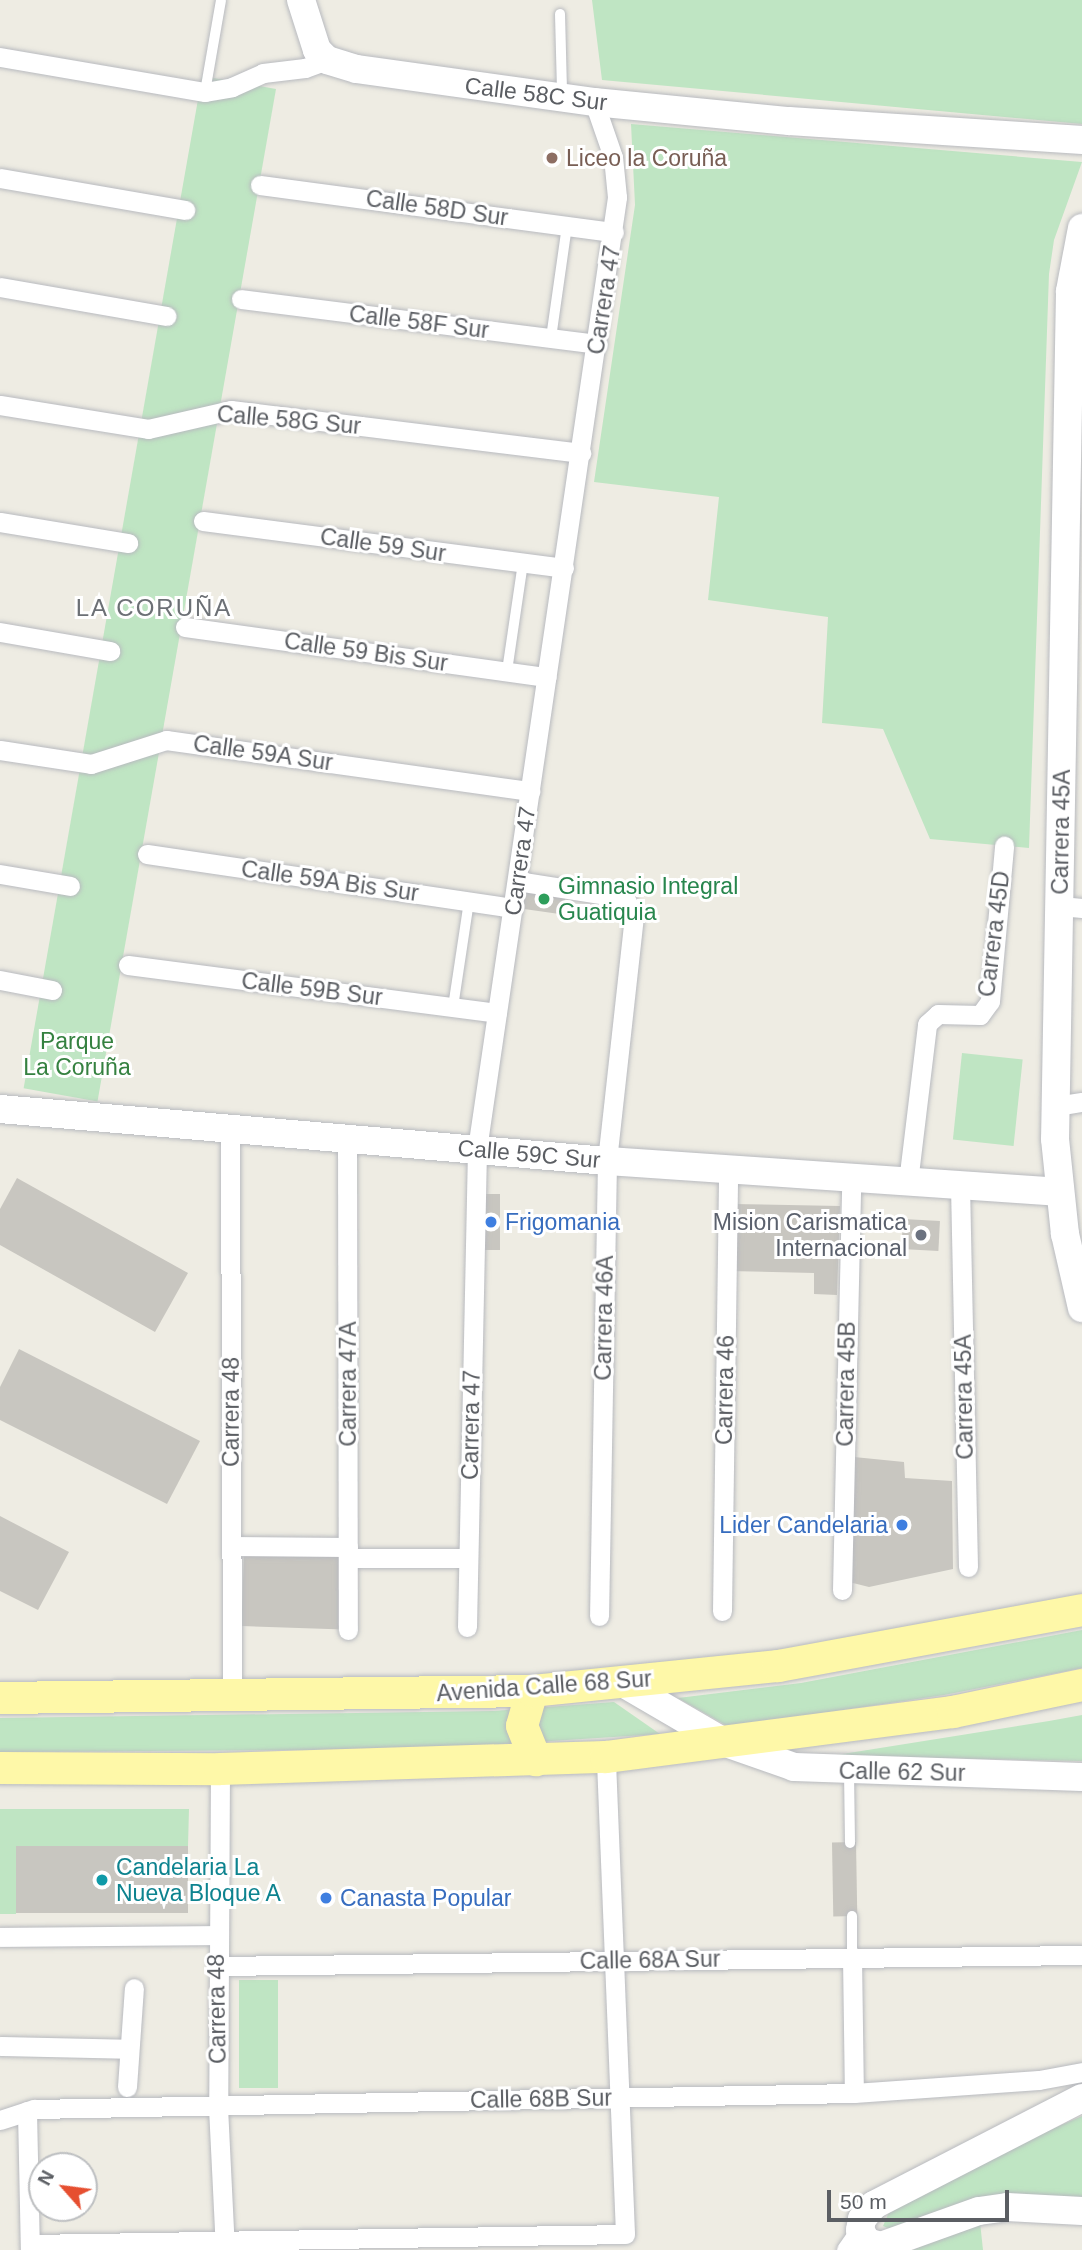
<!DOCTYPE html>
<meta charset="utf-8">
<style>
body{margin:0}
#map{position:relative;width:1082px;height:2250px;overflow:hidden;background:#eeece3;font-family:Helvetica,sans-serif}
div>[style]{position:absolute}
.green>*{inset:0;background:#bfe5c3;transform-origin:0 0}
.building>*{inset:0;background:#c8c6c0;transform-origin:0 0}
.roads{filter:drop-shadow(0 0 2px #b8babf) drop-shadow(0 0 2px #b8babf)}
.lane>*{height:10px;margin:-5px;padding:0 5px;transform-origin:5px;border-radius:5px;background:#fff}
.street>*{height:19px;margin:-9.5px;padding:0 9.5px;transform-origin:9.5px;border-radius:9.5px;background:#fff}
.secondary>*{height:28px;margin:-14px;padding:0 14px;transform-origin:14px;border-radius:14px;background:#fff}
.primary>*{height:32px;margin:-16px;padding:0 16px;transform-origin:16px;border-radius:16px;background:#fef8a8}
.dots>*{width:19px;height:19px;translate:-50% -50%;box-sizing:border-box;border:4px solid #fff;border-radius:50%}
span{translate:-50% -50%;white-space:nowrap;text-align:center;line-height:1.15;-webkit-text-stroke:6px #fff;paint-order:stroke}
.street-label{font-size:23px;color:#5b5e63}
.education-label{font-size:23px;color:#785e54}
.left{translate:0 -50%;text-align:left}
.leisure-label{font-size:23px;color:#27864d}
.park-label{font-size:23px;color:#358140}
.shop-label{font-size:23px;color:#366cbe}
.right{translate:-100% -50%;text-align:right}
.worship-label{font-size:23px;color:#5b616d}
.culture-label{font-size:23px;color:#0d838f}
.neighbourhood-label{font-size:24px;color:#6c7075;letter-spacing:2px}
.north{position:absolute;left:28px;top:2152px;width:70px;height:70px;box-sizing:border-box;background:#fff;border:2px solid #bdbfc1;border-radius:50%;rotate:298deg;font-size:19px;font-weight:700;line-height:28px;text-align:center;color:#5b5e63}
.north::after{content:'';display:block;margin:auto;width:24px;height:32px;background:#e64f30;clip-path:polygon(50% 0,100% 100%,50% 72%,0 100%)}
.scale{position:absolute;left:827px;top:2190px;width:182px;height:32px;box-sizing:border-box;border:4px solid #5b5e63;border-top:0;padding-left:9px;font-size:21px;line-height:24px;white-space:nowrap;color:#5b5e63;-webkit-text-stroke:5px #fff;paint-order:stroke}
</style>
<div id="map">
<div class="green">
<div style="clip-path:polygon(592px 0,1082px 0,1082px 124px,602px 80px)"></div>
<div style="left:276px;top:89px;width:1028px;height:75px;rotate:100deg"></div>
<div style="clip-path:polygon(631px 124px,1082px 162px,1054px 240px,1049px 274px,1029px 848px,930px 839px,883px 729px,822px 723px,828px 617px,708px 600px,719px 497px,594px 482px,635px 205px)"></div>
<div style="left:962px;top:1053px;width:61px;height:87px;rotate:6deg"></div>
<div style="clip-path:polygon(1082px 1630px,1082px 1668px,944px 1695px,729px 1727px,678px 1698px,801px 1683px)"></div>
<div style="clip-path:polygon(614px 1702px,660px 1734px,426px 1749px,0 1752px,0 1718px,494px 1711px)"></div>
<div style="clip-path:polygon(1082px 1715px,1082px 1761px,830px 1756px,1049px 1721px)"></div>
<div style="clip-path:polygon(0 1809px,189px 1809px,188px 1846px,16px 1848px,16px 1914px,0 1914px)"></div>
<div style="left:239px;top:1980px;width:39px;height:108px"></div>
<div style="clip-path:polygon(1082px 2116px,1082px 2197px,996px 2197px,949px 2207px,897px 2232px,883px 2226px,889px 2212px,1004px 2150px)"></div>
<div style="clip-path:polygon(980px 2222px,983px 2250px,913px 2250px,959px 2229px)"></div>
</div>
<div class="building">
<div style="left:526px;top:883px;width:41px;height:26px;rotate:8deg"></div>
<div style="clip-path:polygon(17px 1178px,188px 1273px,155px 1332px,0 1245px,0 1209px)"></div>
<div style="left:483px;top:1194px;width:17px;height:56px"></div>
<div style="clip-path:polygon(731px 1204px,840px 1206px,837px 1295px,814px 1294px,814px 1273px,729px 1271px)"></div>
<div style="left:903px;top:1219px;width:37px;height:30px;rotate:3deg"></div>
<div style="clip-path:polygon(19px 1349px,200px 1441px,167px 1504px,0 1420px,0 1387px)"></div>
<div style="clip-path:polygon(854px 1457px,904px 1462px,905px 1478px,952px 1481px,953px 1569px,869px 1587px,849px 1582px)"></div>
<div style="clip-path:polygon(0 1516px,69px 1552px,38px 1610px,0 1591px)"></div>
<div style="left:244px;top:1553px;width:102px;height:73px;rotate:2deg"></div>
<div style="left:856px;top:1842px;width:74px;height:24px;rotate:89deg"></div>
<div style="left:188px;top:1846px;width:67px;height:172px;rotate:90deg"></div>
</div>
<div class="roads">
<div class="lane">
<div style="left:560px;top:14px;width:79px;rotate:88.5deg"></div>
<div style="left:205px;top:92px;width:93px;rotate:-80.1deg"></div>
<div style="left:551px;top:338px;width:114px;rotate:-81.9deg"></div>
<div style="left:507px;top:671px;width:109px;rotate:-81.6deg"></div>
<div style="left:453px;top:1007px;width:107px;rotate:-81.4deg"></div>
<div style="left:849px;top:1771px;width:72px;rotate:89.2deg"></div>
<div style="left:852px;top:1916px;width:40px;rotate:90deg"></div>
</div>
<div class="street">
<div style="left:0;top:57px;width:208px;rotate:9.7deg"></div>
<div style="left:205px;top:92px;width:27px;rotate:-10deg"></div>
<div style="left:232px;top:87px;width:34px;rotate:-24deg"></div>
<div style="left:263px;top:73px;width:42px;rotate:-6.8deg"></div>
<div style="left:305px;top:68px;width:23px;rotate:-20deg"></div>
<div style="left:0;top:178px;width:188px;rotate:9.8deg"></div>
<div style="left:260px;top:185px;width:357px;rotate:7.6deg"></div>
<div style="left:0;top:287px;width:169px;rotate:9.9deg"></div>
<div style="left:241px;top:299px;width:359px;rotate:7.2deg"></div>
<div style="left:0;top:405px;width:150px;rotate:9.2deg"></div>
<div style="left:148px;top:429px;width:85px;rotate:-12.9deg"></div>
<div style="left:231px;top:410px;width:353px;rotate:7deg"></div>
<div style="left:203px;top:521px;width:364px;rotate:7.4deg"></div>
<div style="left:0;top:522px;width:130px;rotate:9.3deg"></div>
<div style="left:185px;top:627px;width:365px;rotate:7.9deg"></div>
<div style="left:0;top:632px;width:112px;rotate:9.8deg"></div>
<div style="left:0;top:750px;width:92px;rotate:8.7deg"></div>
<div style="left:91px;top:764px;width:79px;rotate:-17.7deg"></div>
<div style="left:166px;top:740px;width:368px;rotate:8deg"></div>
<div style="left:147px;top:854px;width:370px;rotate:8.4deg"></div>
<div style="left:0;top:874px;width:71px;rotate:9.7deg"></div>
<div style="left:517px;top:881px;width:109px;rotate:8.9deg"></div>
<div style="left:625px;top:898px;width:20px;rotate:63deg"></div>
<div style="left:634px;top:916px;width:246px;rotate:96.3deg"></div>
<div style="left:607px;top:1161px;width:455px;rotate:91deg"></div>
<div style="left:1060px;top:906px;width:22px;rotate:5deg"></div>
<div style="left:128px;top:965px;width:372px;rotate:7.4deg"></div>
<div style="left:0;top:980px;width:53px;rotate:10.9deg"></div>
<div style="left:1056px;top:1106px;width:26px;rotate:-9deg"></div>
<div style="left:230px;top:1127px;width:570px;rotate:89.8deg"></div>
<div style="left:347px;top:1138px;width:492px;rotate:89.9deg"></div>
<div style="left:908px;top:1182px;width:159px;rotate:-83.1deg"></div>
<div style="left:927px;top:1024px;width:15px;rotate:-42deg"></div>
<div style="left:938px;top:1014px;width:42px;rotate:1.4deg"></div>
<div style="left:980px;top:1015px;width:17px;rotate:-54deg"></div>
<div style="left:990px;top:1001px;width:156px;rotate:-84.8deg"></div>
<div style="left:960px;top:1185px;width:382px;rotate:88.8deg"></div>
<div style="left:231px;top:1546px;width:117px;rotate:0.5deg"></div>
<div style="left:348px;top:1558px;width:120px"></div>
<div style="left:842px;top:1590px;width:412px;rotate:-88.7deg"></div>
<div style="left:722px;top:1611px;width:441px;rotate:-89.2deg"></div>
<div style="left:467px;top:1627px;width:478px;rotate:-88.8deg"></div>
<div style="left:477px;top:1149px;width:962px;rotate:-81.63deg"></div>
<div style="left:617px;top:197px;width:40px;rotate:-95.7deg"></div>
<div style="left:613px;top:157px;width:58px;rotate:-109.1deg"></div>
<div style="left:220px;top:1769px;width:338px;rotate:90.3deg"></div>
<div style="left:218px;top:2107px;width:142px;rotate:87.2deg"></div>
<div style="left:0;top:1937px;width:216px;rotate:-0.5deg"></div>
<div style="left:852px;top:1956px;width:137px;rotate:89.2deg"></div>
<div style="left:217px;top:1966px;width:865px;rotate:-0.73deg"></div>
<div style="left:0;top:2046px;width:128px;rotate:1.3deg"></div>
<div style="left:127px;top:2087px;width:99px;rotate:-86deg"></div>
<div style="left:27px;top:2111px;width:139px;rotate:88.8deg"></div>
<div style="left:0;top:2120px;width:36px;rotate:-18deg"></div>
<div style="left:34px;top:2109px;width:820px;rotate:-1.12deg"></div>
<div style="left:854px;top:2093px;width:185px;rotate:-4deg"></div>
<div style="left:1039px;top:2080px;width:44px;rotate:-10.5deg"></div>
<div style="left:30px;top:2244px;width:595px;rotate:-0.96deg"></div>
<div style="left:625px;top:2234px;width:477px;rotate:-92.3deg"></div>
<div style="left:846px;top:2250px;width:24px;rotate:-55deg"></div>
</div>
<div class="secondary">
<div style="left:301px;top:0;width:52px;rotate:72.3deg"></div>
<div style="left:317px;top:50px;width:14px;rotate:45deg"></div>
<div style="left:327px;top:60px;width:31px;rotate:17deg"></div>
<div style="left:357px;top:69px;width:239px;rotate:7.9deg"></div>
<div style="left:594px;top:102px;width:196px;rotate:5.6deg"></div>
<div style="left:789px;top:121px;width:294px;rotate:3.7deg"></div>
<div style="left:1082px;top:228px;width:64px;rotate:100.8deg"></div>
<div style="left:1070px;top:291px;width:848px;rotate:91.01deg"></div>
<div style="left:1055px;top:1139px;width:96px;rotate:84deg"></div>
<div style="left:1065px;top:1234px;width:76px;rotate:77.1deg"></div>
<div style="left:0;top:1109px;width:609px;rotate:4.9deg"></div>
<div style="left:607px;top:1161px;width:452px;rotate:3.9deg"></div>
<div style="left:621px;top:1682px;width:121px;rotate:30.2deg"></div>
<div style="left:726px;top:1743px;width:72px;rotate:19.4deg"></div>
<div style="left:794px;top:1767px;width:288px;rotate:2deg"></div>
<div style="left:1082px;top:2098px;width:234px;rotate:152.8deg"></div>
<div style="left:874px;top:2205px;width:18px;rotate:131deg"></div>
<div style="left:862px;top:2219px;width:11px;rotate:100deg"></div>
<div style="left:860px;top:2230px;width:14px;rotate:60deg"></div>
<div style="left:867px;top:2242px;width:15px;rotate:16deg"></div>
<div style="left:881px;top:2246px;width:104px;rotate:-19.7deg"></div>
<div style="left:979px;top:2211px;width:28px;rotate:-8deg"></div>
<div style="left:1007px;top:2207px;width:75px;rotate:3.1deg"></div>
</div>
<div class="primary">
<div style="left:532px;top:1691px;width:36px;rotate:106deg"></div>
<div style="left:522px;top:1726px;width:37px;rotate:68deg"></div>
<div style="left:0;top:1698px;width:532px;rotate:-0.75deg"></div>
<div style="left:532px;top:1691px;width:247px;rotate:-5.8deg"></div>
<div style="left:778px;top:1666px;width:309px;rotate:-10.4deg"></div>
<div style="left:0;top:1768px;width:220px;rotate:0.3deg"></div>
<div style="left:220px;top:1769px;width:386px;rotate:-1.8deg"></div>
<div style="left:606px;top:1757px;width:350px;rotate:-7.4deg"></div>
<div style="left:953px;top:1712px;width:132px;rotate:-11.8deg"></div>
</div>
</div>
<div class="dots">
<div style="left:552px;top:158px;background:#8d6e63"></div>
<div style="left:544px;top:899px;background:#2e9e5b"></div>
<div style="left:491px;top:1222px;background:#3f7fe0"></div>
<div style="left:921px;top:1235px;background:#6b7280"></div>
<div style="left:902px;top:1525px;background:#3f7fe0"></div>
<div style="left:102px;top:1880px;background:#0f9aa8"></div>
<div style="left:326px;top:1898px;background:#3f7fe0"></div>
</div>
<div class="street-label">
<span style="left:536px;top:94px;rotate:7deg">Calle 58C Sur</span>
<span style="left:437px;top:208px;rotate:8deg">Calle 58D Sur</span>
<span style="left:604px;top:300px;rotate:-81deg">Carrera 47</span>
<span style="left:419px;top:322px;rotate:7deg">Calle 58F Sur</span>
<span style="left:289px;top:420px;rotate:5deg">Calle 58G Sur</span>
<span style="left:383px;top:545px;rotate:8deg">Calle 59 Sur</span>
<span style="left:366px;top:652px;rotate:8deg">Calle 59 Bis Sur</span>
<span style="left:263px;top:753px;rotate:8deg">Calle 59A Sur</span>
<span style="left:1061px;top:832px;rotate:-89deg">Carrera 45A</span>
<span style="left:520px;top:861px;rotate:-82deg">Carrera 47</span>
<span style="left:330px;top:881px;rotate:8deg">Calle 59A Bis Sur</span>
<span style="left:994px;top:934px;rotate:-83deg">Carrera 45D</span>
<span style="left:312px;top:989px;rotate:7deg">Calle 59B Sur</span>
<span style="left:529px;top:1154px;rotate:5deg">Calle 59C Sur</span>
<span style="left:604px;top:1318px;rotate:-89deg">Carrera 46A</span>
<span style="left:348px;top:1384px;rotate:-90deg">Carrera 47A</span>
<span style="left:846px;top:1384px;rotate:-89deg">Carrera 45B</span>
<span style="left:725px;top:1390px;rotate:-89deg">Carrera 46</span>
<span style="left:964px;top:1397px;rotate:-91deg">Carrera 45A</span>
<span style="left:231px;top:1412px;rotate:-90deg">Carrera 48</span>
<span style="left:471px;top:1425px;rotate:-89deg">Carrera 47</span>
<span style="left:544px;top:1686px;rotate:-4deg">Avenida Calle 68 Sur</span>
<span style="left:902px;top:1772px;rotate:1deg">Calle 62 Sur</span>
<span style="left:650px;top:1960px;rotate:-1deg">Calle 68A Sur</span>
<span style="left:217px;top:2009px;rotate:-91deg">Carrera 48</span>
<span style="left:541px;top:2099px;rotate:-1deg">Calle 68B Sur</span>
</div>
<div class="education-label">
<span class="left" style="left:566px;top:158px">Liceo la Coruña</span>
</div>
<div class="leisure-label">
<span class="left" style="left:558px;top:899px">Gimnasio Integral<br>Guatiquia</span>
</div>
<div class="park-label">
<span style="left:77px;top:1054px">Parque<br>La Coruña</span>
</div>
<div class="shop-label">
<span class="left" style="left:505px;top:1222px">Frigomania</span>
<span class="right" style="left:888px;top:1525px">Lider Candelaria</span>
<span class="left" style="left:340px;top:1898px">Canasta Popular</span>
</div>
<div class="worship-label">
<span class="right" style="left:907px;top:1235px">Mision Carismatica<br>Internacional</span>
</div>
<div class="culture-label">
<span class="left" style="left:116px;top:1880px">Candelaria La<br>Nueva Bloque A</span>
</div>
<div class="neighbourhood-label">
<span style="left:154px;top:608px">LA CORUÑA</span>
</div>
<div class="north">N</div>
<div class="scale">50 m</div>
</div>
